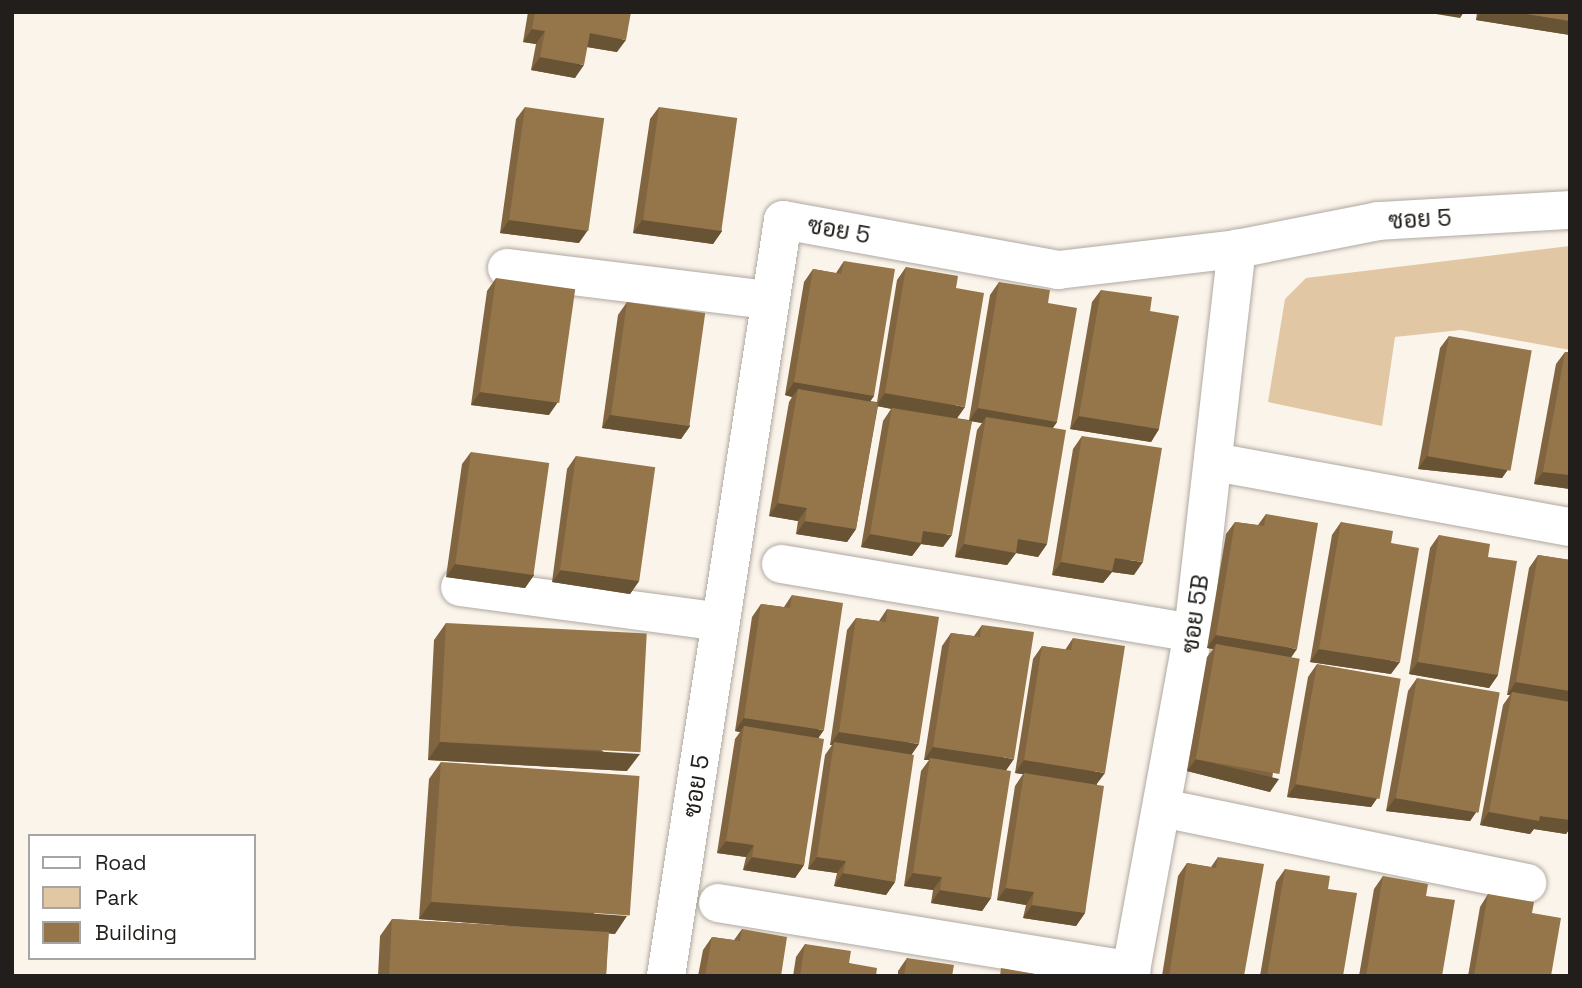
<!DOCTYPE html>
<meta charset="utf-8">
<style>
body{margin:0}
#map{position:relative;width:1582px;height:988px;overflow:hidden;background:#fbf4eb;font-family:"Space Grotesk",Sarabun,sans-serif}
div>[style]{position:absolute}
.green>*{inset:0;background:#e2c7a4}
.roads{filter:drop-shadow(0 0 2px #afa9a0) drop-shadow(0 0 2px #afa9a0)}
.street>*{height:38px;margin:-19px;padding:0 19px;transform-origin:19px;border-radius:19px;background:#fff}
.wall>*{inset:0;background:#806540}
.shaded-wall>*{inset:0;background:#685334}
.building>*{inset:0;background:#95764b;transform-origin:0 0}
span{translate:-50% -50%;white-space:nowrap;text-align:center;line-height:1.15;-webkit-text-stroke:5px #fff;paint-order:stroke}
.street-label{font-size:24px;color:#211e1b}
.frame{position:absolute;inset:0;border:14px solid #211e1b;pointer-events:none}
.legend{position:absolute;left:28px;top:834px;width:228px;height:126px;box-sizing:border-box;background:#fff;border:2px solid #a6a5a4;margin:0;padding:9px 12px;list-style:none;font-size:21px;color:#211e1b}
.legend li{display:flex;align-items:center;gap:14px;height:35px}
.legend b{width:35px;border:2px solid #a6a5a4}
</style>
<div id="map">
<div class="green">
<div style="clip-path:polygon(1570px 246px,1570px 350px,1461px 330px,1395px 337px,1382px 426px,1268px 402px,1285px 299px,1306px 278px)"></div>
</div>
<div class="roads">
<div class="street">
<div style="left:507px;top:268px;width:263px;rotate:7deg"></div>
<div style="left:1215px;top:462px;width:361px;rotate:10.4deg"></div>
<div style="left:781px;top:564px;width:418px;rotate:9.5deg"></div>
<div style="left:460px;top:587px;width:263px;rotate:7.6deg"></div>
<div style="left:1162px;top:808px;width:373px;rotate:11.6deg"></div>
<div style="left:718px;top:903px;width:419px;rotate:9.3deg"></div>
<div style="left:666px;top:976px;width:765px;rotate:-81.2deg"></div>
<div style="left:783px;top:220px;width:280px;rotate:10.3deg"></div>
<div style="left:1058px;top:270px;width:180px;rotate:-6.7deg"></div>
<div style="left:1237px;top:249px;width:144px;rotate:-11.2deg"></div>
<div style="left:1378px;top:221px;width:192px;rotate:-3.3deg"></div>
<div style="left:1130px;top:976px;width:349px;rotate:-79.6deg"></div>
<div style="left:1193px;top:633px;width:387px;rotate:-83.5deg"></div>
</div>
</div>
<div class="wall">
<div style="clip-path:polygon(528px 12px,631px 12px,617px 52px,587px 47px,575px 78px,531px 70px,536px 44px,523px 42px)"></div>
<div style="clip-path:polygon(1477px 12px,1570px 12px,1570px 35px,1476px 20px)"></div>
<div style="clip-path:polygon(525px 107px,579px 243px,500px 233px,516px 119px)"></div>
<div style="clip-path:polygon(659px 107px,722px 231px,713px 244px,633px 233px,650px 119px)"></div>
<div style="clip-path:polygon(844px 261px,874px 396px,870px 401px,877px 402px,897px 280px,906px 267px,956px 288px,956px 418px,969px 420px,990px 295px,999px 282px,1048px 303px,1057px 422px,1053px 428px,1047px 544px,1038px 557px,1016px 553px,1007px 565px,955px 557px,977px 430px,982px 423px,972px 421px,943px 547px,921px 544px,912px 556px,861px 547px,883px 421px,891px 409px,878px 406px,856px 529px,847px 542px,796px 534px,798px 521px,769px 516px,789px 402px,792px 397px,785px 395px,804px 282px,813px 269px,836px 273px)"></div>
<div style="clip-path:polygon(496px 278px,549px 415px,471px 405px,487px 291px)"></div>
<div style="clip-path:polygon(1101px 290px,1150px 311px,1159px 429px,1151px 442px,1070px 429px,1092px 302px)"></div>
<div style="clip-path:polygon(627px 302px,690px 426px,681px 439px,602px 428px,618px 315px)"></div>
<div style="clip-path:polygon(1449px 336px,1511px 465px,1502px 478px,1418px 469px,1440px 348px)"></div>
<div style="clip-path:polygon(1565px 352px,1570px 489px,1534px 484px,1556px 364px)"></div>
<div style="clip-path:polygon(1082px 436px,1134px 575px,1112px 572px,1103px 583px,1052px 575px,1073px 449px)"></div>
<div style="clip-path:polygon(471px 452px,534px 575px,525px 588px,446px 577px,462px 464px)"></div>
<div style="clip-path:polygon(576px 456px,639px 581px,630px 594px,552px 582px,567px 469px)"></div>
<div style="clip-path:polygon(1266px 514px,1291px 657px,1270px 792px,1187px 771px,1207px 657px,1213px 649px,1207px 648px,1226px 534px,1235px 522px,1258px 525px)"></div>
<div style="clip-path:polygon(1341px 522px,1391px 543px,1391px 674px,1310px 662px,1332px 535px)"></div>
<div style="clip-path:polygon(1439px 535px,1488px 557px,1498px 675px,1489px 688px,1409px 674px,1430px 548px)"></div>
<div style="clip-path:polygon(1538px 555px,1570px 560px,1570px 828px,1566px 834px,1534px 829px,1530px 834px,1480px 825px,1503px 705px,1510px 695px,1507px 695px,1529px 568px)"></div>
<div style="clip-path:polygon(792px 595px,819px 738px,804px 865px,795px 878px,743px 870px,746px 857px,717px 853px,735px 739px,740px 732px,735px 731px,752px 617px,761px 604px,784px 607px)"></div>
<div style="clip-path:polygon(887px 609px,912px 754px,895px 882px,886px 895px,834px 886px,837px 873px,808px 869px,825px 755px,832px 745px,830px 745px,847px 630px,856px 618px,879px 621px)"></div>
<div style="clip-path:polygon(446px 623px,627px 771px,428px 760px,434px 640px)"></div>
<div style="clip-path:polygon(982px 625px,1006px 770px,991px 898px,982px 911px,931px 903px,933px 890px,904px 886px,921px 771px,929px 760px,924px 760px,942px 646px,951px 633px,974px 636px)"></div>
<div style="clip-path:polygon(1073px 638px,1097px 785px,1085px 913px,1076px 926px,1023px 918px,1026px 905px,997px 900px,1015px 786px,1023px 774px,1015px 773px,1033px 659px,1042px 646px,1065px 650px)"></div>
<div style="clip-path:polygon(1317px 664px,1380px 794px,1371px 807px,1287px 797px,1308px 677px)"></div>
<div style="clip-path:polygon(1417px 678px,1479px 808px,1470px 821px,1386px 811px,1408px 691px)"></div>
<div style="clip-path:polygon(441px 762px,615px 934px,608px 933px,606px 976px,378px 976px,380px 936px,392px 919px,528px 927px,419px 919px,429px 779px)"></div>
<div style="clip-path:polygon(1218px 857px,1244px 976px,1162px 976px,1178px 876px,1187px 863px,1211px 867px)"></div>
<div style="clip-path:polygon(1285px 869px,1328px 889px,1343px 976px,1260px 976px,1276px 882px)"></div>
<div style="clip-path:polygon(1383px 876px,1426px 896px,1442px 976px,1359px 976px,1374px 889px)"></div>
<div style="clip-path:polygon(1488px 894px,1532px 913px,1551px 976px,1468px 976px,1480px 907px)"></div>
<div style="clip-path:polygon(742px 929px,781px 976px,698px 976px,703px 950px,712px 937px,734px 940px)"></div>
<div style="clip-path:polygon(805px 944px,849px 963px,876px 976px,793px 976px,796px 957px)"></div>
<div style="clip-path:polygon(907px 958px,952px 976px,898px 976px,898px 971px)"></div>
</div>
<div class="shaded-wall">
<div style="clip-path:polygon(1424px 12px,1464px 12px,1460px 18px)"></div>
<div style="clip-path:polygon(1481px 12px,1515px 12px,1570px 21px,1570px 35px,1476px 20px)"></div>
<div style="clip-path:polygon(532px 29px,545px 31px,536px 44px,523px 42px)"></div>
<div style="clip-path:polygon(590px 33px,626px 40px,617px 52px,581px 46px)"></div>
<div style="clip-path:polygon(540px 57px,584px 65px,575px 78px,531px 70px)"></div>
<div style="clip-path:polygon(509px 220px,588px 230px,579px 243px,500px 233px)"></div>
<div style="clip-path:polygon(642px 220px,722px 231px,713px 244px,633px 233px)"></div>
<div style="clip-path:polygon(794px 382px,874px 396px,865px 409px,798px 389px,792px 397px,785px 395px)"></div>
<div style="clip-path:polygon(480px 392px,558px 402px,549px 415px,471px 405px)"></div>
<div style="clip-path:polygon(885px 393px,965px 407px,956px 420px,876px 406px)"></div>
<div style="clip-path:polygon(978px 408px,1057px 422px,1048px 434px,986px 417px,982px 423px,969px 421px)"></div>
<div style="clip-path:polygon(610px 415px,690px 426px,681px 439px,602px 428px)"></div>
<div style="clip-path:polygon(1079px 416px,1159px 429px,1151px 442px,1070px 429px)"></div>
<div style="clip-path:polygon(1427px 456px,1511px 465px,1502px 478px,1418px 469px)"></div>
<div style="clip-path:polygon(1543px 472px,1570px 475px,1570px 489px,1534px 484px)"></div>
<div style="clip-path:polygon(778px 503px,807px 508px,798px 521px,769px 516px)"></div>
<div style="clip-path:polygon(805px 521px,856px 529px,847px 542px,796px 534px)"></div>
<div style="clip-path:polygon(923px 531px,952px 535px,943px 547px,921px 544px,912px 556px,861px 547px,870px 534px)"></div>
<div style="clip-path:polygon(1018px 539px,1047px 544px,1038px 557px,1016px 553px,1007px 565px,955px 557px,964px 544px)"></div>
<div style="clip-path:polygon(1115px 558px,1143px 562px,1134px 575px,1112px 572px,1103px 583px,1052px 575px,1061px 562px)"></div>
<div style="clip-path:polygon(455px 564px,534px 575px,525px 588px,446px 577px)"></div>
<div style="clip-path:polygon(561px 570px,639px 581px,630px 594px,552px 582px)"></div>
<div style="clip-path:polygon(1216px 635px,1297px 649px,1288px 662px,1216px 644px,1213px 649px,1207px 648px)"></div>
<div style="clip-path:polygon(1319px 649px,1400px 662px,1391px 674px,1310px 662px)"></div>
<div style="clip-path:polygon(1418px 662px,1498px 675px,1489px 688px,1409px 674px)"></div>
<div style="clip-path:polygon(1516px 682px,1570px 691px,1570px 705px,1512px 692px,1510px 695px,1507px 695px)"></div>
<div style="clip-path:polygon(744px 718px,824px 730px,815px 743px,744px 726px,740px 732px,735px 731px)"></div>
<div style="clip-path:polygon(839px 732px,919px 744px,910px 757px,834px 742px,832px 745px,830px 745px)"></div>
<div style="clip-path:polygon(440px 742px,640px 754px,627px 771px,428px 760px)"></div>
<div style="clip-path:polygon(933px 747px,1014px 759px,1005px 772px,930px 758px,929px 760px,924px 760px)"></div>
<div style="clip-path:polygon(1196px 759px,1279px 779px,1270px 792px,1187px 771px)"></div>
<div style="clip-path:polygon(1024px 760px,1105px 773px,1096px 785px,1015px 773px)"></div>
<div style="clip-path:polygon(1296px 784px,1380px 794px,1371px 807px,1287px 797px)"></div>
<div style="clip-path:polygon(1395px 798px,1479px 808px,1470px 821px,1386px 811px)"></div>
<div style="clip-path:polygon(1489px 812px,1540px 816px,1570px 820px,1570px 828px,1566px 834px,1534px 829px,1530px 834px,1480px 825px)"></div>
<div style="clip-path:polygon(726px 841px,754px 845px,746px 857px,717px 853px)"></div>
<div style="clip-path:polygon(752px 857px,804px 865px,795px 878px,743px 870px)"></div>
<div style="clip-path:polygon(817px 857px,846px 861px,837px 873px,808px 869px)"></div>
<div style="clip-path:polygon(843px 873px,895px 882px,886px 895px,834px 886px)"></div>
<div style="clip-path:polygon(913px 873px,942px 877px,933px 890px,904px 886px)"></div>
<div style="clip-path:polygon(1006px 888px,1034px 892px,1026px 905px,997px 900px)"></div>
<div style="clip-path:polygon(940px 890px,991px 898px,982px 911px,931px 903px)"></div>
<div style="clip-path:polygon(431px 902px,627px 916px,615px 934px,419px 919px)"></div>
<div style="clip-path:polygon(1032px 905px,1085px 913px,1076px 926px,1023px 918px)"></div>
</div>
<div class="building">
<div style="clip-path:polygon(535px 12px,631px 12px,626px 40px,590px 33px,584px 65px,540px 57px,545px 31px,532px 29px)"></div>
<div style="clip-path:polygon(1515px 12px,1570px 12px,1570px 21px)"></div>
<div style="left:525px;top:107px;width:80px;height:114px;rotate:8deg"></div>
<div style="left:659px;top:107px;width:79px;height:114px;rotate:8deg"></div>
<div style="clip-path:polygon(844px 261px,895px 269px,874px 396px,794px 382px,813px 269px,841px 274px)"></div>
<div style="clip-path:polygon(906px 267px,958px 276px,956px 288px,984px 293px,965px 407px,885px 393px)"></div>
<div style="left:496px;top:278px;width:80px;height:115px;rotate:8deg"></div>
<div style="clip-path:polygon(999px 282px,1050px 290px,1048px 303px,1077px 308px,1057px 422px,978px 408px)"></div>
<div style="clip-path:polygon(1101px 290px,1152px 297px,1150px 311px,1179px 316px,1159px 429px,1079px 416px)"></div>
<div style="left:627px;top:302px;width:79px;height:114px;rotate:8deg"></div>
<div style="left:1449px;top:336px;width:84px;height:122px;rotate:10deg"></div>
<div style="clip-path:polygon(1565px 352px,1570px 352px,1570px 475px,1543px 472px)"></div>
<div style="clip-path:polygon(798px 389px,878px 403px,856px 529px,805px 521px,807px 508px,778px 503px)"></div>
<div style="clip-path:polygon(892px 408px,972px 421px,952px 535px,923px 531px,921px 543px,870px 534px)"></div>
<div style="clip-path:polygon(986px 417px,1066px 430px,1047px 544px,1018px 539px,1016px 553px,964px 544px)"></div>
<div style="clip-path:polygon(1082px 436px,1162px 448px,1143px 562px,1115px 558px,1112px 571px,1061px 562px)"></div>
<div style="left:471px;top:452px;width:79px;height:113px;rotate:8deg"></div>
<div style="left:576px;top:456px;width:80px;height:115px;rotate:8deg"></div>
<div style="clip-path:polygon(1266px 514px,1318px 523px,1297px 649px,1216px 635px,1235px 522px,1264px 526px)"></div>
<div style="clip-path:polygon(1341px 522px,1393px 531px,1391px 543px,1419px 548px,1400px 662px,1319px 649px)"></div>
<div style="clip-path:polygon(1439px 535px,1490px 544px,1488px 557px,1517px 561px,1498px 675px,1418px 662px)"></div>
<div style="clip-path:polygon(1538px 555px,1570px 560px,1570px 691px,1516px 682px)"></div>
<div style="clip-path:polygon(792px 595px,843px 603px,824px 730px,744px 718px,761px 604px,790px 608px)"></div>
<div style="clip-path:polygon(887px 609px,939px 617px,919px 744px,839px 732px,856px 618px,886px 622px)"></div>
<div style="left:446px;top:623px;width:201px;height:119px;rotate:3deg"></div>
<div style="clip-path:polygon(982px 625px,1034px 632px,1014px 759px,933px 747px,951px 633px,980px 637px)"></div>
<div style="clip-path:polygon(1073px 638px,1125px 646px,1105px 773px,1024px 760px,1042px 646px,1071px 650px)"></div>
<div style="left:1216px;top:644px;width:85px;height:117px;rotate:10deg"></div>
<div style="left:1317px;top:664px;width:85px;height:122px;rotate:10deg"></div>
<div style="left:1417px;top:678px;width:84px;height:122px;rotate:10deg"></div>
<div style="clip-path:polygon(1512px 692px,1570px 702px,1570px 820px,1540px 816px,1539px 821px,1489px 812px)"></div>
<div style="clip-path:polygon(744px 726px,824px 739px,804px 865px,752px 857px,754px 845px,726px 841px)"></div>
<div style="clip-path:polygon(834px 742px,914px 755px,895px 882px,843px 873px,846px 861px,817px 857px)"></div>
<div style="clip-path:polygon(930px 758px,1011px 771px,991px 898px,940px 890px,942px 877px,913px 873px)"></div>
<div style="left:441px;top:762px;width:199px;height:140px;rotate:4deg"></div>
<div style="clip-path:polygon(1024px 773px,1104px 786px,1085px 913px,1032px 905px,1034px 892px,1006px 888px)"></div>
<div style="clip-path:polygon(1218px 857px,1264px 864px,1244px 976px,1169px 976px,1187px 863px,1216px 868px)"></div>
<div style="clip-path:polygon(1285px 869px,1330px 876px,1328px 889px,1357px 893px,1343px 976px,1267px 976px)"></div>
<div style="clip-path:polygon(1383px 876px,1428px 884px,1426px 896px,1455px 900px,1442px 976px,1366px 976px)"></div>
<div style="clip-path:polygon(1488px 894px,1534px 902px,1532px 913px,1561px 918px,1551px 976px,1474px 976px)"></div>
<div style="clip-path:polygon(392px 919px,609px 932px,606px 976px,389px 976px)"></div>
<div style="clip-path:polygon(742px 929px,787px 937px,781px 976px,705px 976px,712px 937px,740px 941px)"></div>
<div style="clip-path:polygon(805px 944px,851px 951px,849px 963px,877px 968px,876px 976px,800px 976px)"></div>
<div style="clip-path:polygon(907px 958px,954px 965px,952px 976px,904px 976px)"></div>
<div style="clip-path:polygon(1001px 968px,1047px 976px,1000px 976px)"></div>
</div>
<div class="street-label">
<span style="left:1420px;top:219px;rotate:-3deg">ซอย 5</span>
<span style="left:839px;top:230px;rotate:10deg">ซอย 5</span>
<span style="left:1195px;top:614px;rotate:-82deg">ซอย 5B</span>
<span style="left:696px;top:786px;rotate:-81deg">ซอย 5</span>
</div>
<div class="frame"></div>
<ul class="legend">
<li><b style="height:9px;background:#fff"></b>Road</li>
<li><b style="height:19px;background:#e2c7a4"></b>Park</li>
<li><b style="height:19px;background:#95764b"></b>Building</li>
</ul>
</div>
